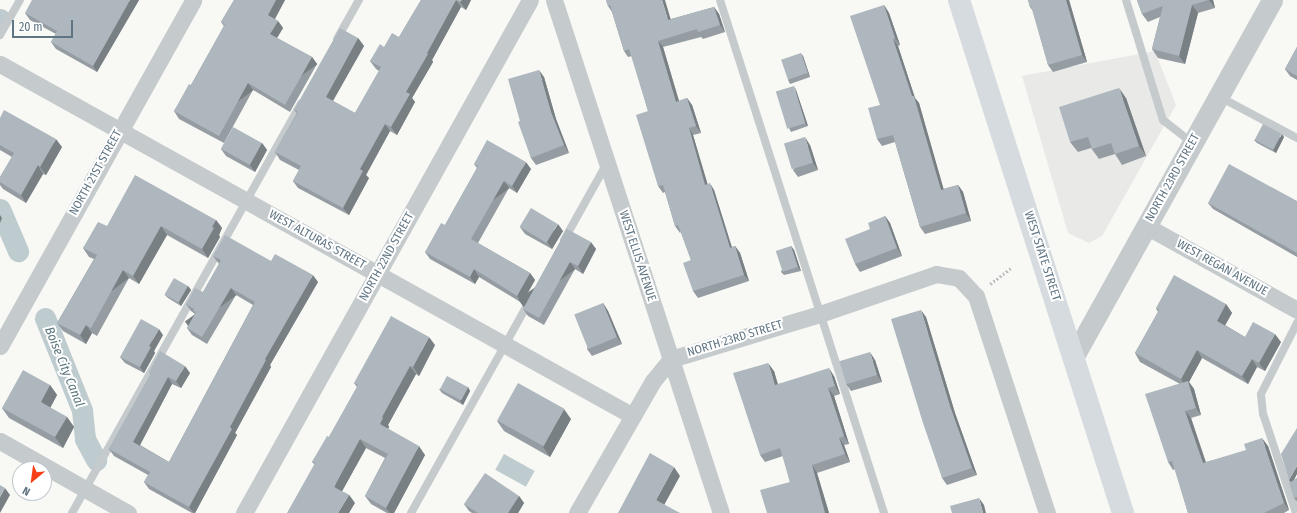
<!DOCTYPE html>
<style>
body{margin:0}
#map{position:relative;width:1297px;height:513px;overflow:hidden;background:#f8f8f4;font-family:"Fira Sans Condensed",sans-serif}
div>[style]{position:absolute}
.built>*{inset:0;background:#e9e9e8}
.water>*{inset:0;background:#becbcf;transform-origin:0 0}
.canal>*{height:21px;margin:-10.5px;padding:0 10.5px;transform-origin:10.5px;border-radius:10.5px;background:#becbcf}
.path>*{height:2.5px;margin-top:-1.25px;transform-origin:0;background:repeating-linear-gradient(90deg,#bec1c3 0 2px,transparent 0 4px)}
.service>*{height:8px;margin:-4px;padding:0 4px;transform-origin:4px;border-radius:4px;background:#c5cacd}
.minor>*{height:17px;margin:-8.5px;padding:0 8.5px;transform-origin:8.5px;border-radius:8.5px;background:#c5cacd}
.tertiary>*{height:21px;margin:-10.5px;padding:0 10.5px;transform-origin:10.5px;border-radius:10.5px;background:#c5cacd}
.secondary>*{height:22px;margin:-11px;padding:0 11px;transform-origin:11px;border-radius:11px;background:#d5dbdf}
.wall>*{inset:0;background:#959da3}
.shaded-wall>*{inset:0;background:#798084;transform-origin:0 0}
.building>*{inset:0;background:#adb7bd;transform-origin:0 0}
span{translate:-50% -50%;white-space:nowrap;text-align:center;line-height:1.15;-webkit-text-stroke:4px #fff;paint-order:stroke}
.street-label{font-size:12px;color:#607583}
.water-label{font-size:13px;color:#5a767d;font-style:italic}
.north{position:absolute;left:12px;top:461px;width:40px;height:40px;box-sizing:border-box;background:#fff;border:1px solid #bfc8cd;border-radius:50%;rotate:209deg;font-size:11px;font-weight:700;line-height:16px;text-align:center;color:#607583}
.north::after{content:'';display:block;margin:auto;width:14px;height:18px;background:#f53f17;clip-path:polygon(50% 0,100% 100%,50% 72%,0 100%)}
.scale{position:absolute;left:12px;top:20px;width:61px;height:18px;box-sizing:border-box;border:2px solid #607583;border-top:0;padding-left:5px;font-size:12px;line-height:14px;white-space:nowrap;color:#607583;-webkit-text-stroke:3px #fff;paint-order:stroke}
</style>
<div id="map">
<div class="built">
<div style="clip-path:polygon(1155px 51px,1176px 105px,1102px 236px,1089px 243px,1068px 233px,1022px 76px)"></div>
</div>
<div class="water">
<div style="left:504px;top:454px;width:35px;height:18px;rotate:29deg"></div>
</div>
<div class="canal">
<div style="left:0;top:19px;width:1px;rotate:90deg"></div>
<div style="left:0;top:209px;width:46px;rotate:66.8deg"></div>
<div style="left:45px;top:318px;width:99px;rotate:68.1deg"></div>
<div style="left:82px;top:410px;width:29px;rotate:84deg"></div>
<div style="left:85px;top:439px;width:24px;rotate:62deg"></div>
</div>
<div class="path">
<div style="left:990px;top:284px;width:26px;rotate:-37deg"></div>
</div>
<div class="service">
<div style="left:720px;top:0;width:539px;rotate:72.27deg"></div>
<div style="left:1126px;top:0;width:126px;rotate:72.9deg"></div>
<div style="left:1163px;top:120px;width:37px;rotate:38deg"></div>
<div style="left:0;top:35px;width:40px;rotate:-60.3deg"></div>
<div style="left:337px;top:39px;width:45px;rotate:-60.6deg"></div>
<div style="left:1218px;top:96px;width:89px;rotate:28deg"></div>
<div style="left:564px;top:240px;width:86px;rotate:-60.8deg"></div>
<div style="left:72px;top:513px;width:469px;rotate:-60.8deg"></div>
<div style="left:411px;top:513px;width:242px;rotate:-60.8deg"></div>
<div style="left:1296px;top:513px;width:104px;rotate:-108.4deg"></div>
<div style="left:1263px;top:414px;width:20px;rotate:-96deg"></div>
<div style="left:1261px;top:394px;width:80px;rotate:-63.1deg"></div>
</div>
<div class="minor">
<div style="left:554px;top:0;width:539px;rotate:71.97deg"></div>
<div style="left:0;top:64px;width:724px;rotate:29.08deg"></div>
<div style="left:1146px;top:226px;width:173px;rotate:29.1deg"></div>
<div style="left:0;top:346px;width:396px;rotate:-60.8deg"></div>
<div style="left:0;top:441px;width:147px;rotate:29.4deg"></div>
<div style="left:244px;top:513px;width:587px;rotate:-60.86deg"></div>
<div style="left:577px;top:513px;width:152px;rotate:-60.1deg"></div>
<div style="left:653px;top:381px;width:28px;rotate:-51deg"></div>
<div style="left:671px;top:359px;width:156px;rotate:-16.8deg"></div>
<div style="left:820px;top:314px;width:123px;rotate:-19deg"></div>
<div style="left:936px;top:274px;width:23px;rotate:10deg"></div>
<div style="left:959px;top:278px;width:25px;rotate:47deg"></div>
<div style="left:976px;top:296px;width:228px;rotate:71.9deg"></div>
</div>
<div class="tertiary">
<div style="left:1074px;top:356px;width:407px;rotate:-60.9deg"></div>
</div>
<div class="secondary">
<div style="left:959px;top:0;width:539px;rotate:72.27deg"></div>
</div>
<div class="wall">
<div style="clip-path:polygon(139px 0,97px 72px,56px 49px,51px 42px,56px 34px,30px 20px,25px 13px)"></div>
<div style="clip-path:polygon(234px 0,285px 0,275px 19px,278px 21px,283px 28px,277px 38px,312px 57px,317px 64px,290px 112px,253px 90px,224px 143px,179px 119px,174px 111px,191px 85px,224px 26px,221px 22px)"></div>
<div style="clip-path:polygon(421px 0,471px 0,466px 10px,461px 7px,432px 60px,433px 62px,412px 98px,415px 102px,397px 135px,390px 131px,366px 175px,369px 178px,349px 215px,298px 188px,293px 181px,299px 170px,280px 160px,275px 152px,297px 113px,294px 110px,358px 38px,364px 46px,333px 101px,355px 113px,379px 71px,376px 69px,370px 61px,384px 47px,399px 37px)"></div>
<div style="clip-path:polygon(606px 0,671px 19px,714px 7px,719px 14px,725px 32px,703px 39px,701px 37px,663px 47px,679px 101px,687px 98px,692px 105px,701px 133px,693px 135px,707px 184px,714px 190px,732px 247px,735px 246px,740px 253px,749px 281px,698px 298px,693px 291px,691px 260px,681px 232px,680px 233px,675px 226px,665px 192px,663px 193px,658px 186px,648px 111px,632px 56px,628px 57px,624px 51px,612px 12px,608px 6px)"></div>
<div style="clip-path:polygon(1028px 0,1069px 0,1087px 62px,1053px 72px,1048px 65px,1033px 11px,1030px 7px)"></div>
<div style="clip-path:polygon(1137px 0,1213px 0,1215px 8px,1198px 13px,1185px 64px,1158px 58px,1152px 49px,1160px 17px,1148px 22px,1142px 14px)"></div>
<div style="clip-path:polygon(884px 5px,889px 13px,900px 45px,898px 46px,915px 98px,919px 103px,943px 189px,958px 185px,963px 192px,971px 221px,925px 234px,920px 227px,895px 142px,882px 146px,877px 139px,880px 105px)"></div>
<div style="clip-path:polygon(1297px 47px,1297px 80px,1290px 76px,1285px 69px)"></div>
<div style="clip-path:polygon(803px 56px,810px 77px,790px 84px,788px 80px)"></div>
<div style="clip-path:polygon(544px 77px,556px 119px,569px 153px,536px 165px,531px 158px,520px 121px)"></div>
<div style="clip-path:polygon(796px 90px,808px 126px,791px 132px,789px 128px)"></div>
<div style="clip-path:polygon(1126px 98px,1146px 156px,1122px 165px,1115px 154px,1099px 159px,1091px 148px,1078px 152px,1070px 142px)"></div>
<div style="clip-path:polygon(0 118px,62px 147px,46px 175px,43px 174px,26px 203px,3px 189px,0 185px,0 177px,12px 157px,0 150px)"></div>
<div style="clip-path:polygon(1284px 137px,1276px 153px,1257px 143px,1254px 140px)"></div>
<div style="clip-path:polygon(262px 143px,267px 150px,255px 172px,226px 156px,221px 149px)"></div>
<div style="clip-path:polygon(810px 145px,818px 170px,798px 177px,793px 170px)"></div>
<div style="clip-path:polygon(474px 164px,531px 169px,517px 193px,509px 188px,478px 243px,530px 273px,535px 280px,522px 303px,479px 277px,475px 284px,430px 259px,425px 252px,445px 225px,477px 168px)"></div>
<div style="clip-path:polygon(1297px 201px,1297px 257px,1213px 209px,1208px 203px)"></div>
<div style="clip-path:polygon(885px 216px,890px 223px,902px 256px,860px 272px,855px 264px,870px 229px)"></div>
<div style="clip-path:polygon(216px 220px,222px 228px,219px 235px,220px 237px,208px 258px,167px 235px,139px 284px,129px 278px,97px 336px,92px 333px,86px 344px,63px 331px,57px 323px,94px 259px,89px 257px,83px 248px,107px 226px)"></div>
<div style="clip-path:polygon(520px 227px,563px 231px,552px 249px,525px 234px)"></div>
<div style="clip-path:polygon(567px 229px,596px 249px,583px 274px,575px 269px,544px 325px,528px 316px,523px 309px)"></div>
<div style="clip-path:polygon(791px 246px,794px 250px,801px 271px,784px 275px,781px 272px)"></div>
<div style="clip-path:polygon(213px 256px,271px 261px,318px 282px,270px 365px,271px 367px,235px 433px,237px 435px,195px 513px,192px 513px,149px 489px,144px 482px,148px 475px,114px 456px,109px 449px,151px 374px,149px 372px,190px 373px,181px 388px,172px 384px,140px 445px,169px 462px,253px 305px,236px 295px,207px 344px,192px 335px,187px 328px,195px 314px,191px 311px,186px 304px,203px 292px,219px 264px)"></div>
<div style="clip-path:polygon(188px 286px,191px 290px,181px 306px,168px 298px,165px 295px)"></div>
<div style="clip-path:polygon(603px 303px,608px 311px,622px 344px,592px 356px,587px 349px)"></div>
<div style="clip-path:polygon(1226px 304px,1232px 313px,1225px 325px,1245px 337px,1281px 342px,1265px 371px,1257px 367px,1248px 384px,1202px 358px,1189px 382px,1194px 389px,1201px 415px,1191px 418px,1206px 462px,1268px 446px,1289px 510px,1284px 513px,1188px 513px,1175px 469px,1173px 470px,1168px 462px,1180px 384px,1140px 362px,1135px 353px,1158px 312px,1156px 308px)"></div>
<div style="clip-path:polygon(926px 317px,955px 413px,977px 475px,947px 485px,942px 478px)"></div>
<div style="clip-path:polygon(163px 335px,154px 351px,155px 353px,144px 373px,125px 363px,120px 357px)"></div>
<div style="clip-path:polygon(435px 345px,419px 376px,416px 374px,388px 425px,389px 427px,388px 429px,425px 455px,394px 513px,387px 513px,371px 504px,365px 496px,385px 458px,366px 448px,342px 491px,349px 495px,355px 503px,314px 464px,312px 462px,329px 437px,357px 387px,354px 383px)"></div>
<div style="clip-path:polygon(875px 360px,882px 382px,851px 391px,846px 384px)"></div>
<div style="clip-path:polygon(774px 371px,778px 384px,834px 376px,840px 394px,834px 396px,849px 444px,844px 445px,850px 462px,817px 473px,829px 513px,767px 513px,790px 482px,783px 456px,765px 462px,760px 455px)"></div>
<div style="clip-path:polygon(50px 385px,57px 395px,50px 408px,67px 417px,74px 427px,63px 448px,9px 418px,2px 408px)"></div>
<div style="clip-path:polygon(468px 387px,470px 391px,463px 405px,442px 393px,439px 389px)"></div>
<div style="clip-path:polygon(571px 419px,550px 457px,504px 431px,497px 421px)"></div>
<div style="clip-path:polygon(1297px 478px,1297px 502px,1294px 498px,1291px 482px,1289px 480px,1294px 480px)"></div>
<div style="clip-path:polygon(519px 496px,524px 503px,518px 513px,472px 513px,469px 511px,464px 504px)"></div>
</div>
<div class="shaded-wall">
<div style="clip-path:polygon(130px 0,139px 0,97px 72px,93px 66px)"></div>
<div style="clip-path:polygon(276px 0,285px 0,273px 22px,268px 15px)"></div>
<div style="clip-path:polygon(456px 0,461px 7px,432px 60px,433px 62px,412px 98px,415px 102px,397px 135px,391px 127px,406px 92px,427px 53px)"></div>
<div style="clip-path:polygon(462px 0,471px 0,466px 10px,460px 2px)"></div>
<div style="clip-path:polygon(662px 0,665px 0,673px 27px,668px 20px)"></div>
<div style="clip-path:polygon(1066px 0,1069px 0,1087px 62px,1082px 55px)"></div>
<div style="clip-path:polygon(1209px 0,1213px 0,1215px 8px)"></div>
<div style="clip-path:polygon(884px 5px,889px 13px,900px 45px,895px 38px)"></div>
<div style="clip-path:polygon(1192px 5px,1198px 13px,1185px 64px,1179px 56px)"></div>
<div style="clip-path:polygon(714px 7px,719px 14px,725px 32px,720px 25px)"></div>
<div style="clip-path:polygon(278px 21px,283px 28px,275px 41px,270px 34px)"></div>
<div style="clip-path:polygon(358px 38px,364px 46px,331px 104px,326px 97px)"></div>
<div style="clip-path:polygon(893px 39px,898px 46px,915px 98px,919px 103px,946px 197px,941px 190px,912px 96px)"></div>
<div style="clip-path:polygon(658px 41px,663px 47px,681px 108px,676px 102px)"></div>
<div style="clip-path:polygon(801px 53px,803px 56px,810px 77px,808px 73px)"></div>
<div style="left:312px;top:57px;width:9px;height:55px;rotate:54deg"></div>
<div style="clip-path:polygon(539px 70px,544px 77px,556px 119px,569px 153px,564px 145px,551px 112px)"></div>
<div style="left:248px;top:83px;width:9px;height:60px;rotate:54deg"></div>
<div style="clip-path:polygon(794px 86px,796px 90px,808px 126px,805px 123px)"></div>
<div style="clip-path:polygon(1119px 88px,1126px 98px,1146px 156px,1139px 146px)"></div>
<div style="clip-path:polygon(687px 98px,692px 105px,701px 133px,696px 126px)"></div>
<div style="clip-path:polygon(385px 124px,390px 131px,366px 175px,369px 178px,349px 215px,343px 208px,360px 169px)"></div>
<div style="clip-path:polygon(689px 128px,693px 135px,710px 192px,705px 185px)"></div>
<div style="clip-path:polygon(1282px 134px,1284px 137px,1276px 153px,1273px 150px)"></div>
<div style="clip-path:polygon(805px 137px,810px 145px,818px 170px,813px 163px)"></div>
<div style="clip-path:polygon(56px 139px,62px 147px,46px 175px,40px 167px)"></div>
<div style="clip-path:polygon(262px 143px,267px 150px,255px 172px,250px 165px)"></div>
<div style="clip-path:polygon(526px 162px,531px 169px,517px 193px,512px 186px)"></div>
<div style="clip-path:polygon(38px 165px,43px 174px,26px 203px,21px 195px)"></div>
<div style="left:504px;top:181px;width:9px;height:67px;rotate:54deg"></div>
<div style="clip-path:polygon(710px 183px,714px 190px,734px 255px,730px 248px)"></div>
<div style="clip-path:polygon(958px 185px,963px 192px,971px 221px,966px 213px)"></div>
<div style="clip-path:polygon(0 215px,2px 218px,0 223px)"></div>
<div style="clip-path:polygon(885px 216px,890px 223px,902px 256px,897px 248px)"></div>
<div style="clip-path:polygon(216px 220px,222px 228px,219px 235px,220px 237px,208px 258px,202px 249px,212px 227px)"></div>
<div style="clip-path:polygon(558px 224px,563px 231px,552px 249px,547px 242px)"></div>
<div style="clip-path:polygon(161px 226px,167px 235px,139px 284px,133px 276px)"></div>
<div style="clip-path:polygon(591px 242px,596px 249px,583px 274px,578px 266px)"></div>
<div style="clip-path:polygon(735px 246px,740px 253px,749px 281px,744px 275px)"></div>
<div style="clip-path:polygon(791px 246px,794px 250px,801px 271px,798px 267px)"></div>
<div style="left:570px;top:262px;width:9px;height:64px;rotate:54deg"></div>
<div style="clip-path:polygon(474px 269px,479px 277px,475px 284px,470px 277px)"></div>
<div style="left:123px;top:270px;width:10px;height:66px;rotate:53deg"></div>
<div style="clip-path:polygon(530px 273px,535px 280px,522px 303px,517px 296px)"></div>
<div style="clip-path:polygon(313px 275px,318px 282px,270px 365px,271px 367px,235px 433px,237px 435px,195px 513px,194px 513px,189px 507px,265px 359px)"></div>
<div style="clip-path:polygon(188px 286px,191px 290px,181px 306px,179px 302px)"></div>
<div style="left:231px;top:288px;width:9px;height:57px;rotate:54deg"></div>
<div style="clip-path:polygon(603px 303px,608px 311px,622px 344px,617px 337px)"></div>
<div style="clip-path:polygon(1226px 304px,1232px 313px,1223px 329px,1217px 321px)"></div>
<div style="clip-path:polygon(921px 310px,926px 317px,955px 413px,977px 475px,972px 468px,950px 406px)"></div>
<div style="clip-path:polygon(86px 325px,92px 333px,86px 344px,80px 335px)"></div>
<div style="clip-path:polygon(159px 329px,163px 335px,154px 351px,155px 353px,144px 373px,140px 367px,149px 346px)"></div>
<div style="clip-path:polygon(1275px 334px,1281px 342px,1265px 371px,1259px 363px)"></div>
<div style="clip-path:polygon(429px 337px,435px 345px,419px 376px,413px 367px)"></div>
<div style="clip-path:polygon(1197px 350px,1202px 358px,1189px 382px,1194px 389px,1201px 415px,1196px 408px,1186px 387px,1181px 379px)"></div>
<div style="clip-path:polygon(870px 352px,875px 360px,882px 382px,877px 375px)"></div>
<div style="clip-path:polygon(1252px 359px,1257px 367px,1248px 384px,1242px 376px)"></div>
<div style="clip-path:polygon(768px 363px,774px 371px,780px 393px,775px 385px)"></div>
<div style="clip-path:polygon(185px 366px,190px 373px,181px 388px,176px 381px)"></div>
<div style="clip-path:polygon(410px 366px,416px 374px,388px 425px,389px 427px,386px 433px,380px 424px,382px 417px)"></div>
<div style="clip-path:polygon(829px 368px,834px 376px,840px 394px,835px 386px)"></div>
<div style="clip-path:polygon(168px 377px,172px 384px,138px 449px,133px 442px)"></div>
<div style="clip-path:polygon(50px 385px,57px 395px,48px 412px,41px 402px)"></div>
<div style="clip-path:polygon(468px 387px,470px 391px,463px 405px,460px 401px)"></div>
<div style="clip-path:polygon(828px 388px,834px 396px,849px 444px,844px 436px)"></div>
<div style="clip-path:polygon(564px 409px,571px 419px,550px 457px,543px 447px)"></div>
<div style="clip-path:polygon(1185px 411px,1191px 418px,1208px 470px,1203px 463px)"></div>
<div style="clip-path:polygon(67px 417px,74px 427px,63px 448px,55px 437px)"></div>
<div style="clip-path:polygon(839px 438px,844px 445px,850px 462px,845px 454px)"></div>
<div style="clip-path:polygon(1262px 438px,1268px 446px,1289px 510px,1284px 503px)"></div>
<div style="clip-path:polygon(360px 439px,366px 448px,340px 495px,334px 487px)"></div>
<div style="clip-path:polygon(419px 446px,425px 455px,394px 513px,390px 513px,386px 508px)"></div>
<div style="clip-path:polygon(812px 465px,817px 473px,829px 513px,825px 513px)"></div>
<div style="clip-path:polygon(1297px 466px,1297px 474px,1292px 484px,1289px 480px)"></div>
<div style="clip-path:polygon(674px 467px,680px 476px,662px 509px,656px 500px)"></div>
<div style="clip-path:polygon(5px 488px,10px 495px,0 513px,0 497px)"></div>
<div style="clip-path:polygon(349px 495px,355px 503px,349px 513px,338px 513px)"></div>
<div style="clip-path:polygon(519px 496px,524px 503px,518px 513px,508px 513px)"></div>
<div style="clip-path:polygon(979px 498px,984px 505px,986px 513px,983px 513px)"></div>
</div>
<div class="building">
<div style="clip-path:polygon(32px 0,130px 0,93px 66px,51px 42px,57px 31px,25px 13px)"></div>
<div style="clip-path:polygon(234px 0,276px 0,268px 15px,278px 21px,270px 34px,312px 57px,285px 105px,248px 83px,219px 136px,174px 111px,189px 84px,191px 85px,225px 24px,221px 22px)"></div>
<div style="clip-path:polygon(421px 0,456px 0,427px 53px,428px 54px,406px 92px,410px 94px,391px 127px,385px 124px,360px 169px,363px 171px,343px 208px,293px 181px,301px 166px,275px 152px,298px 112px,294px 110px,340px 28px,358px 38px,326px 97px,355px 113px,381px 67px,370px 61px,380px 44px,384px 47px,392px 33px,399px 37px)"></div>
<div style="clip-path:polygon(456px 0,462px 0,460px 2px)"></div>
<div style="clip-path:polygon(606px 0,662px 0,668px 20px,714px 7px,720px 25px,698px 32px,697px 29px,658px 41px,676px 102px,687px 98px,696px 126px,689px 128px,705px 185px,710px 183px,730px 248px,735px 246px,744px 275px,693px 291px,683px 263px,691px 260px,678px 225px,675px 226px,663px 185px,658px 186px,636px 115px,648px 111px,629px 49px,624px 51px,610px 5px,608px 6px)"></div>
<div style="clip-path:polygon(1028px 0,1066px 0,1082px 55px,1048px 65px,1031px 6px,1030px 7px)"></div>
<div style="clip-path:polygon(1137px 0,1208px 0,1192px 5px,1179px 56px,1152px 49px,1163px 6px,1142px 14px)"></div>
<div style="clip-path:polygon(884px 5px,895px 38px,893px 39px,912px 96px,914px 96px,941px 190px,958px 185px,966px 213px,920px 227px,893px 135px,877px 139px,868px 108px,880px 105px,850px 16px)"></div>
<div style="clip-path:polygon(1297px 47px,1297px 76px,1285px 69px)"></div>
<div style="left:801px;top:53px;width:21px;height:21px;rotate:71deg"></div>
<div style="clip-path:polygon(539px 70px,551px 112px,564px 145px,531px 158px,518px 122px,520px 121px,508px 79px)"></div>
<div style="left:794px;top:86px;width:39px;height:19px;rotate:73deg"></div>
<div style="clip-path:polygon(1119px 88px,1139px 146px,1115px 154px,1111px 143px,1092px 149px,1088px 137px,1070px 142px,1059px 107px)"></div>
<div style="clip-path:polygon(4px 110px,56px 139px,40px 167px,38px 165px,21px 195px,0 182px,0 177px,14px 153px,0 145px,0 118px)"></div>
<div style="left:1263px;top:124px;width:21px;height:18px;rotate:28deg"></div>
<div style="left:233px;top:127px;width:33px;height:25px;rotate:29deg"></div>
<div style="left:805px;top:137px;width:27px;height:22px;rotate:73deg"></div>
<div style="clip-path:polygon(487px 140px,526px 162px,512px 186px,504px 181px,471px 239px,530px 273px,517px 296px,474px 269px,470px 277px,425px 252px,441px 223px,445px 225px,478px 166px,474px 164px)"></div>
<div style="clip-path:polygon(1229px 164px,1297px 201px,1297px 253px,1208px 203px)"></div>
<div style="clip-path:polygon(135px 175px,216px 220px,212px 227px,214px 228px,202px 249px,161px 226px,133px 276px,123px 270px,91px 328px,86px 325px,80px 335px,57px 323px,97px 255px,83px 248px,98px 222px,107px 226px)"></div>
<div style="left:531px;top:208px;width:31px;height:22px;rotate:31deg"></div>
<div style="clip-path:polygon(885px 216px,897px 248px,855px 264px,845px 239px,870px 229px,868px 223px)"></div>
<div style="clip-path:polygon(567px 229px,591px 242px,578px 266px,570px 262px,539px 318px,523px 309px)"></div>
<div style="clip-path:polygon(225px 235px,271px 261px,275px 254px,313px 275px,265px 359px,266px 360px,230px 427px,232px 429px,189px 507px,144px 482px,150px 472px,109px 449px,151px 373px,149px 372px,160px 351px,185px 366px,176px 381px,168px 377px,133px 442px,169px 462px,255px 302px,231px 288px,202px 337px,187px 328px,196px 312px,193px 311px,194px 309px,186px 304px,195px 288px,203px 292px,221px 260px,213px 256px)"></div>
<div style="left:791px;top:246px;width:22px;height:16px;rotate:72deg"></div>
<div style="clip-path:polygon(1174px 275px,1226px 304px,1217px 321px,1245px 337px,1253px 322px,1275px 334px,1259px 363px,1252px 359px,1242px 376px,1197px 350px,1181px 379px,1135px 353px,1159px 310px,1156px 308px)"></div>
<div style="left:174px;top:278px;width:16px;height:19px;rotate:30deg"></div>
<div style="left:603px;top:303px;width:37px;height:31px;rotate:68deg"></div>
<div style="clip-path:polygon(921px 310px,950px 406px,972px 468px,942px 478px,923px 423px,891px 319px)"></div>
<div style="clip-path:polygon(391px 316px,429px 337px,413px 367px,410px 366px,382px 417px,383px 418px,380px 424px,419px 446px,386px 508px,365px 496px,388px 454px,360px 439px,334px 487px,349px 495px,338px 513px,287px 513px,315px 463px,312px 462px,327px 436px,329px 437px,358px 385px,354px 383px)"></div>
<div style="clip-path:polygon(141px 319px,159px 329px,149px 346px,151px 347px,140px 367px,120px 357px)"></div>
<div style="left:870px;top:352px;width:24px;height:32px;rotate:73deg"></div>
<div style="clip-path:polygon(768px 363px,775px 385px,829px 368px,835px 386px,828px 388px,844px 436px,839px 438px,845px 454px,812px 465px,825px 513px,767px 513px,760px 490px,790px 482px,780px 448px,760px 455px,733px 373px)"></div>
<div style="clip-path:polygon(23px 370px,50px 385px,41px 402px,67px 417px,55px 437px,2px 408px)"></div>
<div style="left:447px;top:376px;width:24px;height:15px;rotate:28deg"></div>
<div style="clip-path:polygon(1188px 381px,1196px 408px,1185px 411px,1203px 463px,1246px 450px,1244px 444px,1262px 438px,1284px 503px,1264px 513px,1188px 513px,1172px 461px,1168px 462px,1145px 394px)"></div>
<div style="left:518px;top:383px;width:53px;height:43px;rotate:29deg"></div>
<div style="clip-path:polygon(1297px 428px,1297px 466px,1289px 480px,1281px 454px)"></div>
<div style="clip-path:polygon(650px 453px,674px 467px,656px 500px,680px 513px,618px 513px)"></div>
<div style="clip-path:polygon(485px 473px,519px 496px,508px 513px,478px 513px,464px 504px)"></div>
<div style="clip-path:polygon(1297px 478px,1297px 497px,1294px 498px,1289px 483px)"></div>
<div style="clip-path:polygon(0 485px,5px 488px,0 497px)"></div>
<div style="clip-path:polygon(979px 498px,983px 513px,952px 513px,950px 506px)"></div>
</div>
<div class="street-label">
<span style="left:96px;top:173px;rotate:-61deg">NORTH 21ST STREET</span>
<span style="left:1173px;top:178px;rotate:-61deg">NORTH 23RD STREET</span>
<span style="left:317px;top:240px;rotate:29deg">WEST ALTURAS STREET</span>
<span style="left:637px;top:256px;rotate:72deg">WEST ELLIS AVENUE</span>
<span style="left:1042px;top:256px;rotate:72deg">WEST STATE STREET</span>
<span style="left:387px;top:257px;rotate:-61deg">NORTH 22ND STREET</span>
<span style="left:1222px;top:268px;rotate:29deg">WEST REGAN AVENUE</span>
<span style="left:735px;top:339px;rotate:-17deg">NORTH 23RD STREET</span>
</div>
<div class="water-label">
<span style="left:64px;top:367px;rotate:68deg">Boise City Canal</span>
</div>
<div class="north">N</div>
<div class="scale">20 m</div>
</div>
